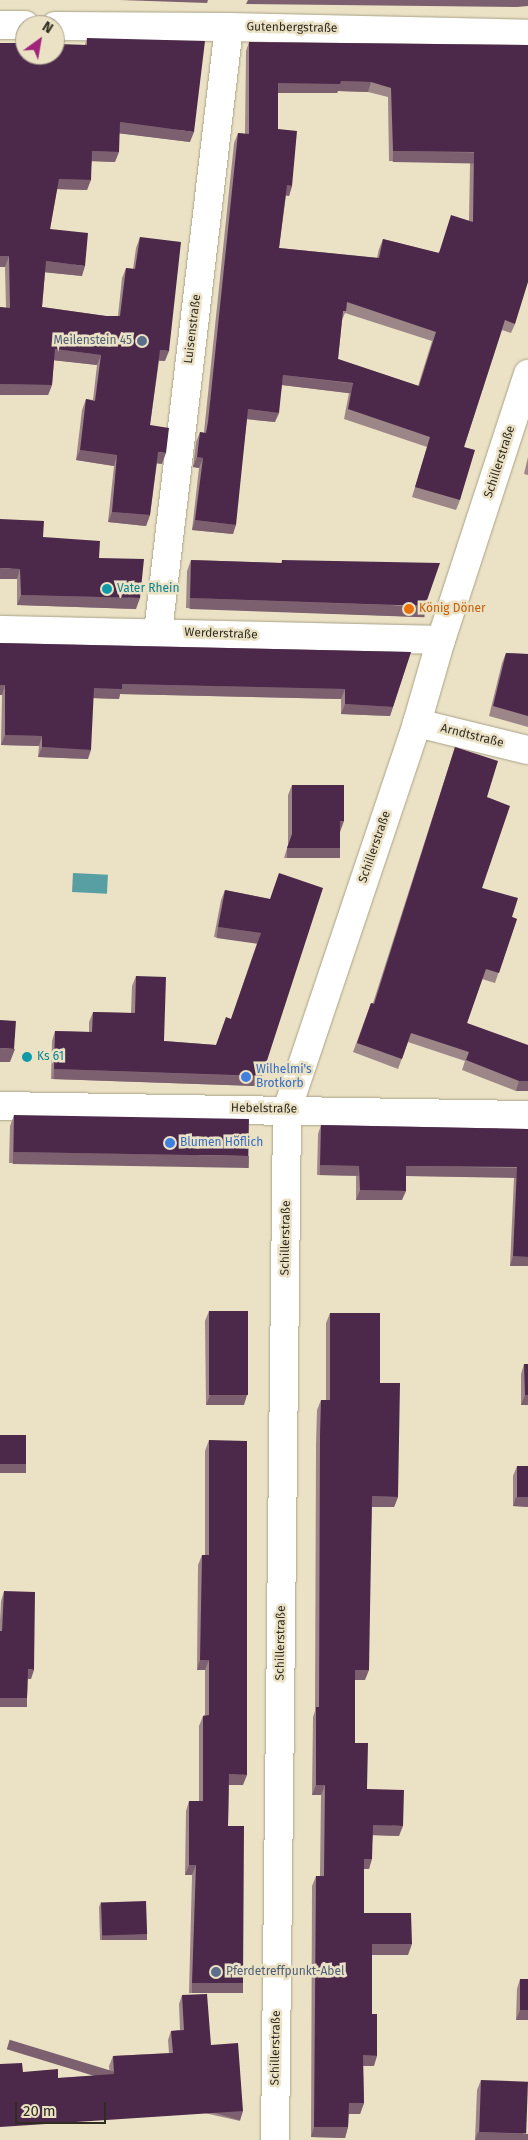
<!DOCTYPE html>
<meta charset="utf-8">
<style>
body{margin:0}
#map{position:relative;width:528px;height:2140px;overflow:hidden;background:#ebe2c6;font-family:"Fira Sans",sans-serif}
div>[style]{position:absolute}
.water>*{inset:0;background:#579fa3;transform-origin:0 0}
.roads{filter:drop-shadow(0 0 1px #a9a185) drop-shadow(0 0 1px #a9a185)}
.minor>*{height:28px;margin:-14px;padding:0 14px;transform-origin:14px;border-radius:14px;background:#fff}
.wall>*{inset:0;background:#9c8688}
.shaded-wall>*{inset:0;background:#7c606f;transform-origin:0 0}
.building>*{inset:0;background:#4c294a;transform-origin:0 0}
.dots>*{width:14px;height:14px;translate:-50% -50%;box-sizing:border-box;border:2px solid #ebe2c6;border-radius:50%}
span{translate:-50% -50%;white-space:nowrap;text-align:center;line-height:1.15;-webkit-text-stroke:5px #ebe2c6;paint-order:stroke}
.street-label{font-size:12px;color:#302c21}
.service-label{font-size:12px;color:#4e5e75}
.right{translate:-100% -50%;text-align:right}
.left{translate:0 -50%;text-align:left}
.culture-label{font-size:12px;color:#0d838f}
.food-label{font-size:12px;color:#c56008}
.shop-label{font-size:12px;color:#366cbe}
.north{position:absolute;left:15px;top:15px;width:50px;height:50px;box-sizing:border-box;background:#ebe2c6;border:1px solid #a09984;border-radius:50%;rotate:32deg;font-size:14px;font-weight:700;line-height:20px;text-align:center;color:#302c21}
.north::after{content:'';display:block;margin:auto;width:18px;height:22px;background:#a1267b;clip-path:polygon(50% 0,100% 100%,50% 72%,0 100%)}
.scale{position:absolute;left:15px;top:2102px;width:91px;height:22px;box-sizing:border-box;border:2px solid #302c21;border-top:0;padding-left:6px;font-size:15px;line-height:18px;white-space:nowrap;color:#302c21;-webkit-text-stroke:4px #ebe2c6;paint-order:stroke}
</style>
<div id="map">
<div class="water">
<div style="left:73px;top:873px;width:35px;height:19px;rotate:3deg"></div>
</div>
<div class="roads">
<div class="minor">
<div style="left:0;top:25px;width:25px"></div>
<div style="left:55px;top:26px;width:174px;rotate:0.3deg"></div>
<div style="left:229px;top:27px;width:299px;rotate:1.3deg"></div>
<div style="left:0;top:630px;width:441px;rotate:1.3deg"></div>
<div style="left:158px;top:632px;width:609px;rotate:-83.31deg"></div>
<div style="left:417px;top:723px;width:114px;rotate:13.7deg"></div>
<div style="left:0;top:1106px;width:528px;rotate:0.98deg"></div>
<div style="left:275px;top:2140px;width:1030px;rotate:-89.33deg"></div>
<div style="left:287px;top:1110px;width:408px;rotate:-71.4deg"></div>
<div style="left:417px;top:723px;width:86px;rotate:-73.9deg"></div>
<div style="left:441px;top:640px;width:280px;rotate:-71.9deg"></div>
</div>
</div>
<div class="wall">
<div style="clip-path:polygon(87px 38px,190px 142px,119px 133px,115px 162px,92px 161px,87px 190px,57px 189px,50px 229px,82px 276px,45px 272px,42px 307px,106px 316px,118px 316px,122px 278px,126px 268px,133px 269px,136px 248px,140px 237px,165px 361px,159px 361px,150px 425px,162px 464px,157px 463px,150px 515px,146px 526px,108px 522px,114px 466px,76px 460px,82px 410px,86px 399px,93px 400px,97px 365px,54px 360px,52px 385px,48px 395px,0 395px,0 307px,6px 308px,5px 267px,0 267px,0 43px,85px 45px)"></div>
<div style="clip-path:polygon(evenodd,249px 42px,528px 45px,515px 324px,511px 333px,502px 330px,464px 447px,460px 500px,456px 510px,412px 497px,427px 447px,344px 419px,349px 393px,282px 385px,275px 422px,247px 419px,233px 534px,192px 530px,199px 468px,193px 467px,196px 442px,200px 432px,204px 433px,204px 432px,234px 143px,238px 133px,245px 134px,246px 51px,249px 42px,338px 91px,368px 92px,388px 97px,389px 161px,470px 162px,469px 221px,438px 253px,383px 239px,379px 249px,377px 258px,279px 248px,286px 195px,289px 196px,292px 186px,278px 129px,278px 93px,337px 93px,338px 91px,249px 42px,345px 313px,432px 341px,418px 386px,338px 359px,342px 320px,345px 313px)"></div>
<div style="clip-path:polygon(528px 457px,528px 475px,524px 474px)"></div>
<div style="clip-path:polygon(43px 537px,99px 558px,136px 609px,17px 605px,17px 579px,0 579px)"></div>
<div style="clip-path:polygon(191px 560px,281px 563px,282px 560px,422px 617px,186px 608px,187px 571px)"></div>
<div style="clip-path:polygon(0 643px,411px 652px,390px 716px,341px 714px,341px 699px,120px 694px,119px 699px,93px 698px,88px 759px,38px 757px,39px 746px,1px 745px,2px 695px)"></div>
<div style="clip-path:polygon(506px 653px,528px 654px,528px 727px,489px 716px,502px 663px)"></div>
<div style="clip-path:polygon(455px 747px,487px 797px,482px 888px,512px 917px,517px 919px,495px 983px,482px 979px,467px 1023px,528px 1091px,516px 1091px,462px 1070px,465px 1061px,408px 1042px,398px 1069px,353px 1052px,371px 1003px,373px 1003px)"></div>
<div style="clip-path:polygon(292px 785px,340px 830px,336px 858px,284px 858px,288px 845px,288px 795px)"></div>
<div style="clip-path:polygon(225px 890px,270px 899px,258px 1086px,51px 1079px,52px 1041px,55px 1031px,89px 1032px,89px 1022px,93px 1012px,131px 1013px,132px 986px,136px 976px,164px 1041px,216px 1045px,231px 1019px,257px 943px,214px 937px,221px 900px)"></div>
<div style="clip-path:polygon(14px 1115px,245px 1166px,9px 1163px,10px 1126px)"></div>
<div style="clip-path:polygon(321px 1125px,528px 1129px,528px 1266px,510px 1266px,514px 1177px,406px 1176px,402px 1200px,356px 1200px,356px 1176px,317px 1175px,318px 1134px)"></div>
<div style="clip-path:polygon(209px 1311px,244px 1405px,206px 1405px,205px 1321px)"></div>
<div style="clip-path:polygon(330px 1313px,380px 1383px,398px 1497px,394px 1507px,372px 1507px,365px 1680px,355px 1680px,355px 1743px,367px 1789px,399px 1836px,373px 1835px,369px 1869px,364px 1869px,364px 1913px,408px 1955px,372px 1955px,372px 2014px,374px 2066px,363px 2066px,364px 2103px,360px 2114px,349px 2114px,348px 2127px,345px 2138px,311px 2137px,312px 1886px,316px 1876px,320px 1876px,321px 1795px,312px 1795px,313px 1717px,315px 1711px,316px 1445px,317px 1410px,321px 1400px,326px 1400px,326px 1323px)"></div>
<div style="clip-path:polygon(524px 1364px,528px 1364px,528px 1405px,521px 1405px,521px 1374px)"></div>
<div style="clip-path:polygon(209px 1440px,243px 1785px,229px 1785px,228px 1826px,239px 1993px,189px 1993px,192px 1875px,185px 1875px,186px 1811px,189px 1801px,199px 1801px,199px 1726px,203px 1716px,205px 1715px,205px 1670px,197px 1670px,198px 1565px,202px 1555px,205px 1555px,205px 1451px)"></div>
<div style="clip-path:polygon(517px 1466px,528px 1466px,528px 1507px,513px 1506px,513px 1476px)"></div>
<div style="clip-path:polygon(4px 1591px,31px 1679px,28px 1679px,27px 1698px,24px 1707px,0 1707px,0 1621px,1px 1601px)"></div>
<div style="clip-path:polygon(101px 1902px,145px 1940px,100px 1940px,99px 1907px)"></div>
<div style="clip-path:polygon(520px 1979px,528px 2020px,516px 2020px,517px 1989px)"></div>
<div style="clip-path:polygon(182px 1995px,211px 2045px,240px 2121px,23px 2072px,58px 2078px,110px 2075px,109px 2066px,113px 2056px,169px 2053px,168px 2040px,171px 2031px,180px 2030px,179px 2004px)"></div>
<div style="clip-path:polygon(481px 2080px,528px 2140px,475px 2140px,477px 2090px)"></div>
</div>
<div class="shaded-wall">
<div style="clip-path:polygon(120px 0,208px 0,207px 3px)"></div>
<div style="clip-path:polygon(248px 0,528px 0,528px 6px,517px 7px,246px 4px)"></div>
<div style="clip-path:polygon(341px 81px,371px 82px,368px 92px,338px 91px,337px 93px,275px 93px,278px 83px)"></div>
<div style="clip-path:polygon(120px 122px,194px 132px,190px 142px,116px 133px)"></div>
<div style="clip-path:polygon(92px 151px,119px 152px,115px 162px,88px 161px)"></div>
<div style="left:393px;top:151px;width:81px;height:11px;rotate:1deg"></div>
<div style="clip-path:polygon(59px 179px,91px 180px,87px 190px,55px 189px)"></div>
<div style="clip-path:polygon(287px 185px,292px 186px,289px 196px,283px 195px)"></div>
<div style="clip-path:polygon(0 256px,9px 256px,5px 267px,0 267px)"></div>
<div style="clip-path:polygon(46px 261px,85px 266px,82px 276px,42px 272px)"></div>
<div style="clip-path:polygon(55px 349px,101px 355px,97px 365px,51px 360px)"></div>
<div style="clip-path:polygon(160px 350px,169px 351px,165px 361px,157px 360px)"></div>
<div style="left:283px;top:375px;width:70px;height:10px;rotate:7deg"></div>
<div style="clip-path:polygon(0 384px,52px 385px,48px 395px,0 395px)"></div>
<div style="clip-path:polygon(248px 409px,279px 413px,275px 422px,245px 419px)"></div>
<div style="clip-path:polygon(80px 450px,117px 455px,114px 466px,76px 460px)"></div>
<div style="clip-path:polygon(158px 452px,166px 453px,162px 464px,154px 463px)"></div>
<div style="clip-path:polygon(197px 457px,203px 458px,199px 468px,193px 467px)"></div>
<div style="clip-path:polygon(112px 512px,150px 515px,146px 526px,108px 522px)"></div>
<div style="clip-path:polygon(195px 520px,236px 525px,233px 534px,192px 530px)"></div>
<div style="clip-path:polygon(0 568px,20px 569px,17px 579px,0 579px)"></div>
<div style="clip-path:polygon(21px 595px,140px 598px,136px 609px,17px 605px)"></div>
<div style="left:190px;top:598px;width:235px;height:11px;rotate:2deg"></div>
<div style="clip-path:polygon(122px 684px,345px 689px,341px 699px,120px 694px,119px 699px,90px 698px,94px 688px)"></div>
<div style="clip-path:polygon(0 685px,5px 685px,2px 695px,0 695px)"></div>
<div style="clip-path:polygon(345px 704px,393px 707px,390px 716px,341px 714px)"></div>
<div style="clip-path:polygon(5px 735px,42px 736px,39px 746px,1px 745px)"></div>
<div style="clip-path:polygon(42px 747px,91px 750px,88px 759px,38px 757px)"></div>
<div style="clip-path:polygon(340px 821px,344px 821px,340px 832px)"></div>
<div style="left:287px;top:848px;width:53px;height:10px"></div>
<div style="left:218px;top:927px;width:43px;height:11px;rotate:8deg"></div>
<div style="clip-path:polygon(0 1048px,15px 1049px,10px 1062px,0 1062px)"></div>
<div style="left:54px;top:1069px;width:208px;height:10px;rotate:2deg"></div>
<div style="clip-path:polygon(519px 1081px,528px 1081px,528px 1091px,516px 1091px)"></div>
<div style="left:13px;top:1152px;width:236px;height:12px;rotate:1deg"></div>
<div style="left:320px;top:1165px;width:39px;height:10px;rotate:1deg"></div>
<div style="left:406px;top:1166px;width:111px;height:10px;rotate:1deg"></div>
<div style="clip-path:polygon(360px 1190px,406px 1191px,402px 1200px,356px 1200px)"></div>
<div style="clip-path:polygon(513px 1256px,528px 1257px,528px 1266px,510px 1266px)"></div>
<div style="clip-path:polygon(210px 1395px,247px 1395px,244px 1405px,206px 1405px)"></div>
<div style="clip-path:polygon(525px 1395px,528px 1395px,528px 1405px,521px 1405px)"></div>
<div style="left:0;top:1464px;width:26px;height:9px"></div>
<div style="clip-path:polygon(372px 1496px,398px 1497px,394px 1507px,368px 1507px)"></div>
<div style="clip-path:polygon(516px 1497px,528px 1497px,528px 1507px,513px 1506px)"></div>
<div style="clip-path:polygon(200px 1660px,209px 1660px,205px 1670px,197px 1670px)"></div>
<div style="clip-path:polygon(28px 1669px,34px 1670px,31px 1679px,25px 1679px)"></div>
<div style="clip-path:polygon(355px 1670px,369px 1670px,365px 1680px,351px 1680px)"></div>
<div style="left:0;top:1698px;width:27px;height:9px"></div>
<div style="clip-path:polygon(229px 1774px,247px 1775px,243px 1785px,225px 1785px)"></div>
<div style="clip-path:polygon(316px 1785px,325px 1785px,321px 1795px,312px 1795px)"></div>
<div style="clip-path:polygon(373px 1825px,403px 1826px,399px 1836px,369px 1835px)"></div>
<div style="clip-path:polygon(364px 1859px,372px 1859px,369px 1869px,361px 1869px)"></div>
<div style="clip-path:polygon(189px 1865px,196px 1865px,192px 1875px,185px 1875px)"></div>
<div style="left:102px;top:1934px;width:45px;height:6px"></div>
<div style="clip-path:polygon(372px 1944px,412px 1944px,408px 1955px,368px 1955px)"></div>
<div style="left:192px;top:1983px;width:51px;height:10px"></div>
<div style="clip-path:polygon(520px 2010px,528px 2010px,528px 2020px,516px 2020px)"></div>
<div style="clip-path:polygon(363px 2055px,377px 2056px,374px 2066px,359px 2066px)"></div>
<div style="clip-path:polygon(349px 2103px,364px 2103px,360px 2114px,345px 2114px)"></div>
<div style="left:243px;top:2111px;width:10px;height:244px;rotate:107deg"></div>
<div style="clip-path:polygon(314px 2127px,348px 2127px,345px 2138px,311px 2137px)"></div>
<div style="clip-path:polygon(478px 2132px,528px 2134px,528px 2140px,475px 2140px)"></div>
</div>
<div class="building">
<div style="clip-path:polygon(87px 38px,205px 41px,194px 132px,120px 122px,119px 152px,92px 151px,91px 180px,59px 179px,50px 229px,88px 233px,85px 266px,46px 261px,42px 307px,106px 316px,120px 316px,126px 268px,135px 269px,140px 237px,181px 242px,169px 351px,160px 350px,150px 425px,169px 428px,166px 453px,158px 452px,150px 515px,112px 512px,117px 455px,80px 450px,86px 399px,95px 401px,101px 355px,55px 349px,52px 385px,0 384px,0 307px,10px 308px,9px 256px,0 256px,0 43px,25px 43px,25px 55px,55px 55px,55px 44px,87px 45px)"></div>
<div style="clip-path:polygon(evenodd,249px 42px,528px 45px,528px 282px,515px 324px,505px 320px,464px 447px,475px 450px,460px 500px,415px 487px,430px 437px,348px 409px,353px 383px,283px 375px,279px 413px,248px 409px,236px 525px,195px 520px,203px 458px,197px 457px,200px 432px,206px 433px,208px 422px,238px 133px,249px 134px,249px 42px,341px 81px,371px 82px,391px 88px,393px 151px,474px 152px,473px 222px,451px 215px,439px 253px,383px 239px,379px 258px,279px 248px,287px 185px,292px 186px,297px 131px,278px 129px,278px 83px,340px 84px,341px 81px,249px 42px,347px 302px,436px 332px,419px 386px,338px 359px,343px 311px,346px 311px,347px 302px)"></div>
<div style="clip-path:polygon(0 519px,44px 521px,43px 537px,100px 541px,99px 558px,144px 559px,140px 598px,21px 595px,20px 569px,0 568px)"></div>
<div style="clip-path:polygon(191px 560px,282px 563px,282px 560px,440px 563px,425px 606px,190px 598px)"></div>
<div style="clip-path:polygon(0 643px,411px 652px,393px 707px,345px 704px,345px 689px,122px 684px,122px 689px,94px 688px,91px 750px,42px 747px,42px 736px,5px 735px,5px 685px,0 685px)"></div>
<div style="clip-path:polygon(506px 653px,528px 654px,528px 716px,493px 706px)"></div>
<div style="clip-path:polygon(455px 747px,498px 761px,487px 797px,510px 806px,482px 888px,518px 898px,512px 917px,517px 919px,499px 973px,486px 969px,467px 1023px,528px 1045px,528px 1081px,519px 1081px,466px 1060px,469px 1052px,411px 1033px,402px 1059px,357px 1043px,371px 1003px,374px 1004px)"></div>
<div style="clip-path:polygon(292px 785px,344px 785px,344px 821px,340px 821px,340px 848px,287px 848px,292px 834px)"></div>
<div style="clip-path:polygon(279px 873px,323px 888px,262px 1076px,54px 1069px,55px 1031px,92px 1032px,93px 1012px,135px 1013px,136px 976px,166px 977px,164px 1041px,216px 1045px,226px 1017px,231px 1019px,261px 933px,218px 927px,225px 890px,270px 899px)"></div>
<div style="left:0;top:1020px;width:16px;height:28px;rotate:4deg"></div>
<div style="left:14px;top:1115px;width:235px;height:37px;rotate:1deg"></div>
<div style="clip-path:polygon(321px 1125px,528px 1129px,528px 1257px,513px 1256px,517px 1167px,406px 1166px,406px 1191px,360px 1190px,359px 1166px,320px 1165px)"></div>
<div style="left:209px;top:1311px;width:39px;height:84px"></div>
<div style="clip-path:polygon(330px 1313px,380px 1313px,380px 1383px,400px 1383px,398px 1497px,372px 1496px,369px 1670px,355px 1670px,355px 1743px,368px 1743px,367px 1789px,404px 1790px,403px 1826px,373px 1825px,372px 1859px,364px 1859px,364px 1913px,411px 1913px,412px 1944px,372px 1944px,372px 2014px,377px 2014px,377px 2056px,363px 2055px,364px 2103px,349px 2103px,348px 2127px,314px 2127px,316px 1876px,324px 1876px,325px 1785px,316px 1785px,316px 1707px,319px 1707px,320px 1435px,321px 1400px,330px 1400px)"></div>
<div style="clip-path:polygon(524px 1364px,528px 1364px,528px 1395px,525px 1395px)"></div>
<div style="left:0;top:1435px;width:26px;height:29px"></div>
<div style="clip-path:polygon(209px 1440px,247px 1441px,247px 1775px,229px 1774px,228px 1826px,244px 1826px,243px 1983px,192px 1983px,196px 1865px,189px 1865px,189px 1801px,203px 1801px,203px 1716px,209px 1715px,209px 1660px,200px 1660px,202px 1555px,209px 1555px)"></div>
<div style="left:517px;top:1466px;width:11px;height:31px"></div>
<div style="clip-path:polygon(4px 1591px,35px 1592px,34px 1670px,28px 1669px,27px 1698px,0 1698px,0 1631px,2px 1631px)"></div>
<div style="left:146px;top:1901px;width:33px;height:45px;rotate:88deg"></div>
<div style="left:520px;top:1979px;width:8px;height:31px"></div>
<div style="clip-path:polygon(207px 1994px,211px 2045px,238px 2043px,243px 2111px,0 2127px,0 2064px,22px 2063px,23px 2072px,58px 2069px,58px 2078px,114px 2074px,113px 2056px,173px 2053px,171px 2031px,184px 2030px,182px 1995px)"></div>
<div style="left:481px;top:2080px;width:47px;height:52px;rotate:2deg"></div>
</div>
<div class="dots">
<div style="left:142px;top:341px;background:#5c6f8a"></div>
<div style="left:107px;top:589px;background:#0f9aa8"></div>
<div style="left:409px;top:609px;background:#e8710a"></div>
<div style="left:27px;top:1057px;background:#0f9aa8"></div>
<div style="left:246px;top:1077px;background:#3f7fe0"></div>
<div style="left:170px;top:1143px;background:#3f7fe0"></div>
<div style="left:216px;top:1972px;background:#5c6f8a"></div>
</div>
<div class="street-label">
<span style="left:292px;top:28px;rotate:1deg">Gutenbergstraße</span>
<span style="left:193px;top:329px;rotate:-83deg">Luisenstraße</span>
<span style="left:500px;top:462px;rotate:-72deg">Schillerstraße</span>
<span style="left:221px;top:634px;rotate:2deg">Werderstraße</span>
<span style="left:472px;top:736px;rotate:14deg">Arndtstraße</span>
<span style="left:375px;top:847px;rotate:-71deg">Schillerstraße</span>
<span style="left:264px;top:1109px;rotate:1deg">Hebelstraße</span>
<span style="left:286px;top:1238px;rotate:-89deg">Schillerstraße</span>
<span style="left:281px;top:1643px;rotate:-89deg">Schillerstraße</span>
<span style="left:276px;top:2048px;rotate:-89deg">Schillerstraße</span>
</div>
<div class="service-label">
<span class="right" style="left:132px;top:341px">Meilenstein 45</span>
<span class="left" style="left:226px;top:1972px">Pferdetreffpunkt-Abel</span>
</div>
<div class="culture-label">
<span class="left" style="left:117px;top:589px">Vater Rhein</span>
<span class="left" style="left:37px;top:1057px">Ks 61</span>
</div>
<div class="food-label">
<span class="left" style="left:419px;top:609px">König Döner</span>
</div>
<div class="shop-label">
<span class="left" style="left:256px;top:1077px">Wilhelmi's<br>Brotkorb</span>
<span class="left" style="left:180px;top:1143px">Blumen Höflich</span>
</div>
<div class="north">N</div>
<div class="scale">20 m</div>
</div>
